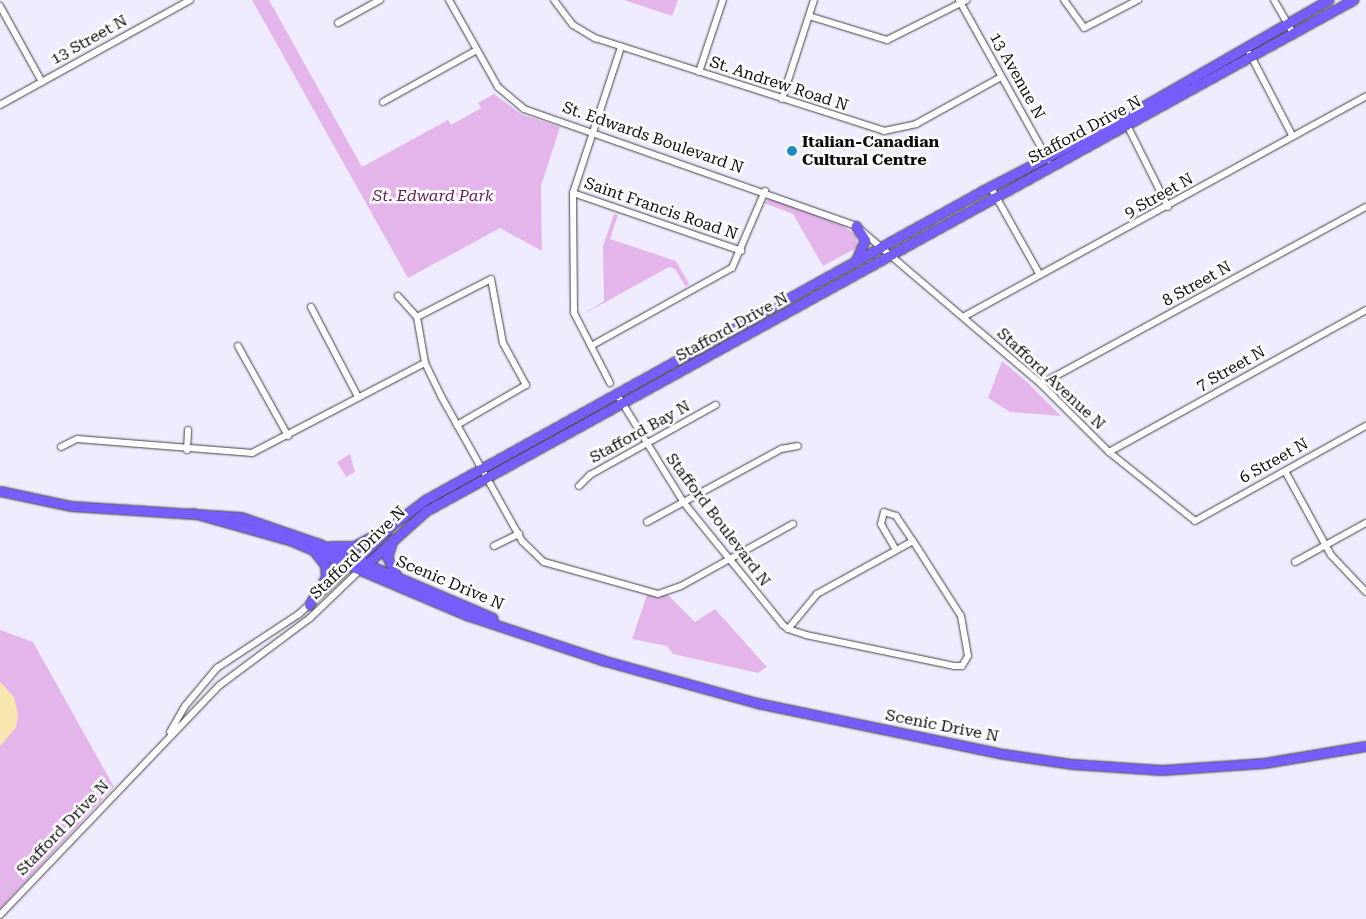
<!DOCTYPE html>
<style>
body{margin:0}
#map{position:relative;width:1366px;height:919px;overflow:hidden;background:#f0ecff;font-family:"Roboto Serif",serif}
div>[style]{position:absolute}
.green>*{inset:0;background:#e4b5eb}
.water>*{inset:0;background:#f8e7af}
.roads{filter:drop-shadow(0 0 1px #404040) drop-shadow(0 0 1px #404040)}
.minor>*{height:6px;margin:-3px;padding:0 3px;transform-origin:3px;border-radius:3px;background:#fff}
.major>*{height:9px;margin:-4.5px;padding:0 4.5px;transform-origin:4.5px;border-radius:4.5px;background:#765efd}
.dots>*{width:14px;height:14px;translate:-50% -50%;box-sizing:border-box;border:2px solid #fff;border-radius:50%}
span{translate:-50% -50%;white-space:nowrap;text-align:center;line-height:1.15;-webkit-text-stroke:5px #fff;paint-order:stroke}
.street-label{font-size:16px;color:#0d0d0d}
.poi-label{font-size:16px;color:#0d0d0d;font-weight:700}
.left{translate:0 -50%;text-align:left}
.park-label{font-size:16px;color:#661b58;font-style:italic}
</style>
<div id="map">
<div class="green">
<div style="clip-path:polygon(252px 0,269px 0,362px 167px,448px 120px,451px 125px,481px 108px,478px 103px,494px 94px,521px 114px,560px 127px,541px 186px,542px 251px,500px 228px,408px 278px)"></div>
<div style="clip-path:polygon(624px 0,678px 0,672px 16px)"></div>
<div style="clip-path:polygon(771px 198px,842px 225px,856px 235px,858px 247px,823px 266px,793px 214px,764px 203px)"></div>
<div style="clip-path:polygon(614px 214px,618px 215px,610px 239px,676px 261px,689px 284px,686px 287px,675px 269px,669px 267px,580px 316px,604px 301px,603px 246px)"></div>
<div style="clip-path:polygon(1002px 361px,1027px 382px,1061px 416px,1010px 412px,988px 398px)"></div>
<div style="clip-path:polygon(350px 454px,355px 472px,346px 477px,337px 462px)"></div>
<div style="clip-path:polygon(666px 593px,695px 622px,715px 609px,767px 667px,758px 673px,673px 654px,667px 646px,632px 639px,647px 595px)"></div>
<div style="clip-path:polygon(0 630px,33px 642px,114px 787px,0 909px)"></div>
</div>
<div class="water">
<div style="clip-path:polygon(0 682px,14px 697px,18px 715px,16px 727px,0 746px)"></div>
</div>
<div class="roads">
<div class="minor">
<div style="left:449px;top:0;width:100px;rotate:60.6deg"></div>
<div style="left:498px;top:87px;width:34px;rotate:40deg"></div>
<div style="left:524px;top:109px;width:352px;rotate:19.4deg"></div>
<div style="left:856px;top:226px;width:243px;rotate:40.5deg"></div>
<div style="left:1041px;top:384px;width:96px;rotate:45deg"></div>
<div style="left:1109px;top:452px;width:110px;rotate:38.7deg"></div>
<div style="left:1195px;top:521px;width:196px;rotate:-29.1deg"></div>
<div style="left:554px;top:0;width:31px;rotate:53deg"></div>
<div style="left:573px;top:25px;width:26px;rotate:31deg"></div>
<div style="left:595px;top:38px;width:304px;rotate:17.8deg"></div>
<div style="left:884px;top:131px;width:33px;rotate:-12deg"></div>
<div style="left:916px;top:124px;width:97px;rotate:-28.9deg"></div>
<div style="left:959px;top:0;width:183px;rotate:60.9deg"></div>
<div style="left:1064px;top:0;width:34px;rotate:54deg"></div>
<div style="left:1084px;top:28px;width:61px;rotate:-27.4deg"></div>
<div style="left:1274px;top:0;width:38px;rotate:60deg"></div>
<div style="left:0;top:6px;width:87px;rotate:61.1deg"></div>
<div style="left:809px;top:16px;width:82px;rotate:17.1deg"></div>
<div style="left:887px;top:40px;width:89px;rotate:-26.6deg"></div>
<div style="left:338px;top:23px;width:48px;rotate:-28.7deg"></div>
<div style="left:1250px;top:54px;width:93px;rotate:62.6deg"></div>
<div style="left:699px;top:72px;width:76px;rotate:-71.6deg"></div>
<div style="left:782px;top:99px;width:104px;rotate:-72.1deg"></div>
<div style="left:383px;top:102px;width:107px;rotate:-29deg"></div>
<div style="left:0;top:105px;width:217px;rotate:-28.9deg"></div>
<div style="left:1125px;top:121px;width:96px;rotate:63.4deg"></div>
<div style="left:990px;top:186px;width:102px;rotate:60.7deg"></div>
<div style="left:573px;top:193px;width:178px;rotate:19deg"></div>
<div style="left:398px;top:296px;width:28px;rotate:48deg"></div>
<div style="left:417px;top:317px;width:47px;rotate:80.1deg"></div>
<div style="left:425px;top:363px;width:37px;rotate:64deg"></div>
<div style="left:441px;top:396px;width:166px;rotate:60.8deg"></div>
<div style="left:522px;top:541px;width:30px;rotate:44deg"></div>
<div style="left:544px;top:562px;width:118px;rotate:15.7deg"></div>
<div style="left:658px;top:594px;width:24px;rotate:-19deg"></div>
<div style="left:681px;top:586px;width:128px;rotate:-29deg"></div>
<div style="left:311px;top:307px;width:102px;rotate:62.4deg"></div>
<div style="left:417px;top:317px;width:83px;rotate:-27.2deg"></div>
<div style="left:491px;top:279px;width:65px;rotate:79.4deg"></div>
<div style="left:503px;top:343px;width:48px;rotate:61.3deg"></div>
<div style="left:526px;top:385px;width:80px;rotate:149.9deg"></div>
<div style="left:963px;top:317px;width:460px;rotate:-28.7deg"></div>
<div style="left:238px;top:346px;width:103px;rotate:60.9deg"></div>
<div style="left:591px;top:346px;width:161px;rotate:-29deg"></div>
<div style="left:732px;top:268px;width:84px;rotate:-66.8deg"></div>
<div style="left:610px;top:383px;width:79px;rotate:-117.2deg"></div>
<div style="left:574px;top:313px;width:120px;rotate:-90.5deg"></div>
<div style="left:573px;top:193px;width:154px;rotate:-71.8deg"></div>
<div style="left:1041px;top:384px;width:370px;rotate:-28.6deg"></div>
<div style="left:618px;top:396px;width:126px;rotate:58.3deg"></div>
<div style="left:684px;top:503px;width:157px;rotate:50.9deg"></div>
<div style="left:783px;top:625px;width:6px;rotate:39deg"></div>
<div style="left:788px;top:629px;width:19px;rotate:18deg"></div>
<div style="left:806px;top:635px;width:151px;rotate:11.8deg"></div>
<div style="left:954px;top:666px;width:8px"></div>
<div style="left:962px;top:666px;width:12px;rotate:-59deg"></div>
<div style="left:968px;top:656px;width:41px;rotate:-99.9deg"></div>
<div style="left:961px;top:616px;width:89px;rotate:-122.6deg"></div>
<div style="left:913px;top:541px;width:110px;rotate:151.1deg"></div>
<div style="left:817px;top:594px;width:45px;rotate:129.6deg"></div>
<div style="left:61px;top:447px;width:18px;rotate:-27deg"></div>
<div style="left:77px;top:439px;width:176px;rotate:4.6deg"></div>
<div style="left:252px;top:453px;width:195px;rotate:-27.5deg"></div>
<div style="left:187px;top:450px;width:20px;rotate:-87deg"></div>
<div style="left:1109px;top:452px;width:294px;rotate:-28.9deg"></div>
<div style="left:1285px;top:471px;width:96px;rotate:61.3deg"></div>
<div style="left:1331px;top:555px;width:51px;rotate:46.6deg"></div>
<div style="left:579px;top:486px;width:16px;rotate:-45deg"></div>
<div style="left:590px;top:475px;width:144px;rotate:-29.1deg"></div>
<div style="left:647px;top:522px;width:153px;rotate:-28.6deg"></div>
<div style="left:781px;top:449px;width:17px;rotate:-10deg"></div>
<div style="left:494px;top:546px;width:28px;rotate:-26deg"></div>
<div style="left:896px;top:550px;width:30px;rotate:-120deg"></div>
<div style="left:881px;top:524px;width:12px;rotate:-76deg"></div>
<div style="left:884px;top:512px;width:13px;rotate:18deg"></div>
<div style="left:896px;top:516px;width:30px;rotate:56deg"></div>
<div style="left:1295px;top:562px;width:81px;rotate:-28.8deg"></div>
<div style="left:170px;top:732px;width:30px;rotate:-60deg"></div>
<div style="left:185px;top:706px;width:50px;rotate:-49.9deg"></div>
<div style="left:217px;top:668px;width:98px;rotate:-33.4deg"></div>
<div style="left:299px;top:614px;width:71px;rotate:-42.7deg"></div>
<div style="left:0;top:915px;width:318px;rotate:-46.3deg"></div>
<div style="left:220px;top:685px;width:112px;rotate:-36.7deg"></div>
<div style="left:310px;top:618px;width:69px;rotate:-43.8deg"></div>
</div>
<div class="major">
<div style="left:856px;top:260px;width:22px;rotate:-66deg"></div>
<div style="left:865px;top:240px;width:17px;rotate:-123deg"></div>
<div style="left:0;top:491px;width:73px;rotate:11.9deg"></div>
<div style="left:71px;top:506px;width:170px;rotate:3.7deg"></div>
<div style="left:241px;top:517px;width:80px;rotate:18.9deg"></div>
<div style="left:317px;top:543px;width:191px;rotate:23.1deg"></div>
<div style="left:193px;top:513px;width:103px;rotate:15.8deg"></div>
<div style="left:292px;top:541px;width:192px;rotate:23deg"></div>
<div style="left:469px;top:616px;width:140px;rotate:18.3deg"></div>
<div style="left:602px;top:660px;width:161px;rotate:15.5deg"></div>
<div style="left:757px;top:703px;width:252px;rotate:11.7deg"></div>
<div style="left:1004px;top:754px;width:69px;rotate:8.4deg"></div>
<div style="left:1072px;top:764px;width:90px;rotate:3.8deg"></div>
<div style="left:1162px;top:770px;width:102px;rotate:-3.9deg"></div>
<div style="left:1264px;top:763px;width:103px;rotate:-9.5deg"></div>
<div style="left:393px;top:539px;width:19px;rotate:108deg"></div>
<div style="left:387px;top:557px;width:20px;rotate:63deg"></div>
<div style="left:331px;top:546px;width:23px"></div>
<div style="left:354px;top:546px;width:26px;rotate:-28deg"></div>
<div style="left:351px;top:566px;width:58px;rotate:-45deg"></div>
<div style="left:392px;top:525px;width:41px;rotate:-37.1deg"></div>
<div style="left:425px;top:500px;width:637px;rotate:-29.02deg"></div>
<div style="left:982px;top:191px;width:159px;rotate:-27.4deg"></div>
<div style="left:1123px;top:118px;width:237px;rotate:-29.9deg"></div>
<div style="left:360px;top:570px;width:89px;rotate:-41.8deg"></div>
<div style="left:426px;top:511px;width:1059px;rotate:-28.87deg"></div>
<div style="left:309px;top:605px;width:33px;rotate:-59deg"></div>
<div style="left:326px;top:577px;width:12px;rotate:-95deg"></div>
<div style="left:325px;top:565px;width:16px;rotate:-128deg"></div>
</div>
</div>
<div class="dots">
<div style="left:792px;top:151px;background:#2089c1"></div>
</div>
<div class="street-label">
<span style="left:89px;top:40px;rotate:-29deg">13 Street N</span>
<span style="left:1017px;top:76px;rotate:61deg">13 Avenue N</span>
<span style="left:779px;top:84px;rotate:18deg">St. Andrew Road N</span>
<span style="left:1085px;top:130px;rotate:-28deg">Stafford Drive N</span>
<span style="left:653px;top:138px;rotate:19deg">St. Edwards Boulevard N</span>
<span style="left:1159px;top:196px;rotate:-29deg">9 Street N</span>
<span style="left:661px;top:209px;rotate:19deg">Saint Francis Road N</span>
<span style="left:1197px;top:284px;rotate:-29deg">8 Street N</span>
<span style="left:732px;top:327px;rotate:-29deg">Stafford Drive N</span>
<span style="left:1231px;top:369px;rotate:-29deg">7 Street N</span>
<span style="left:1051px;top:379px;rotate:43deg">Stafford Avenue N</span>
<span style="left:640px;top:432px;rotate:-29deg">Stafford Bay N</span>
<span style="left:1274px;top:461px;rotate:-29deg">6 Street N</span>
<span style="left:718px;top:520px;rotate:53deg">Stafford Boulevard N</span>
<span style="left:358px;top:553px;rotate:-44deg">Stafford Drive N</span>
<span style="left:450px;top:583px;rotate:23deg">Scenic Drive N</span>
<span style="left:942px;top:726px;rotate:11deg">Scenic Drive N</span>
<span style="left:63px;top:828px;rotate:-46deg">Stafford Drive N</span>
</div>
<div class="poi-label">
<span class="left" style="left:802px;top:151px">Italian-Canadian<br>Cultural Centre</span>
</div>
<div class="park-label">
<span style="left:433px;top:196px">St. Edward Park</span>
</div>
</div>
